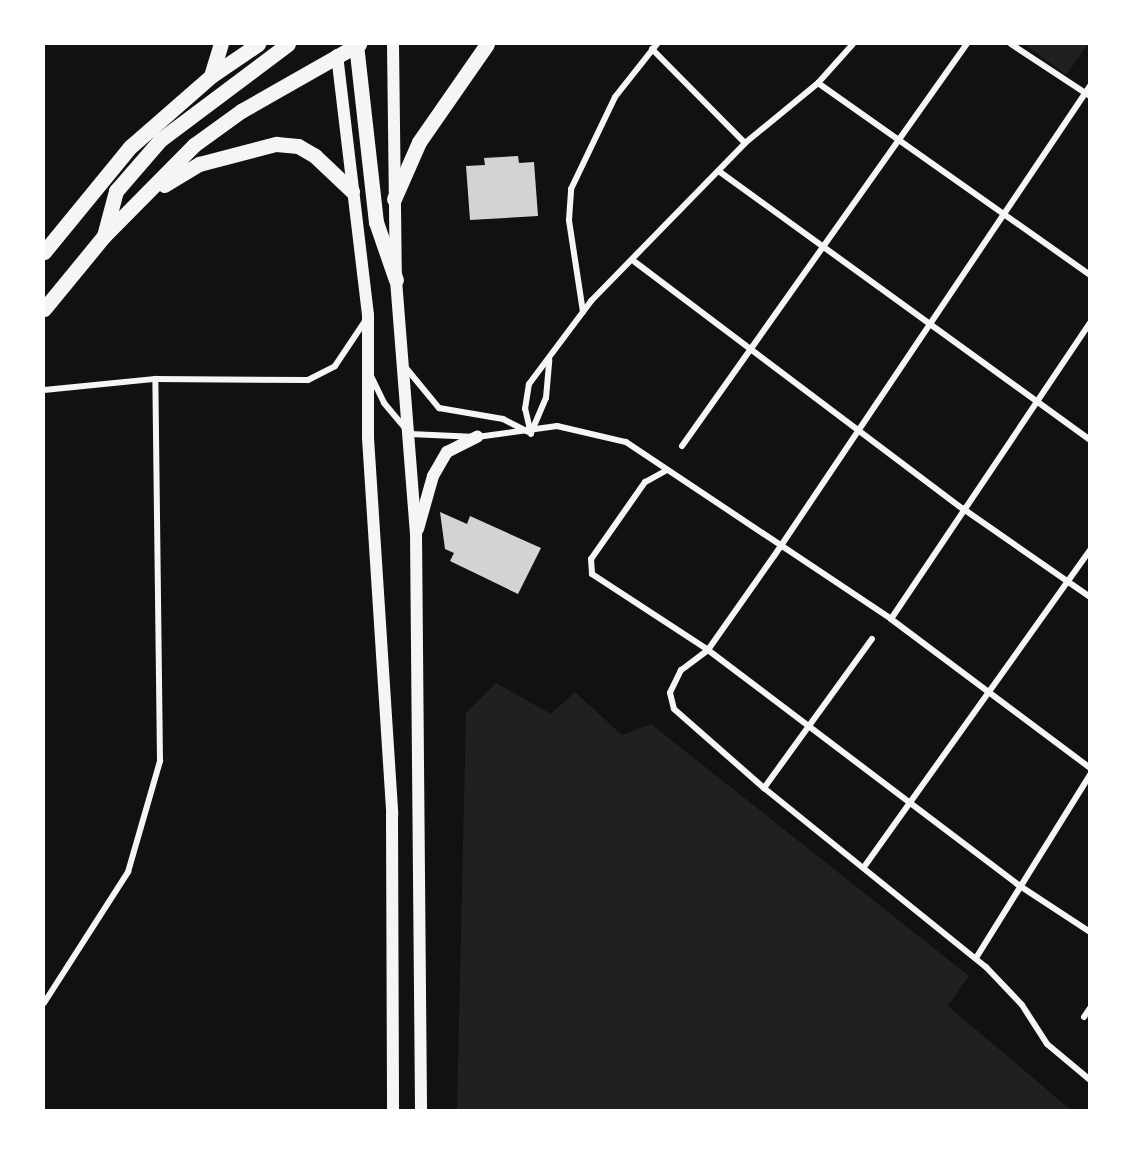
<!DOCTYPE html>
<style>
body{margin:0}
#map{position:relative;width:1133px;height:1154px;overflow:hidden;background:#111;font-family:"IBM Plex Serif",serif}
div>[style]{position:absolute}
.green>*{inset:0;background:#202020}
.building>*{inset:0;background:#d3d3d3}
.minor>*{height:6px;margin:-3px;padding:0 3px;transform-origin:3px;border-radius:3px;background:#f5f5f5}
.secondary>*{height:12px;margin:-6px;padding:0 6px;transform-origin:6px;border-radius:6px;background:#f5f5f5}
.primary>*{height:15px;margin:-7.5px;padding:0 7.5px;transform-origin:7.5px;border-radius:7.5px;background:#f5f5f5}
span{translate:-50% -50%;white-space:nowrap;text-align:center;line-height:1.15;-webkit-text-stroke:6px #fff;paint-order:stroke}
.frame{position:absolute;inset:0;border:45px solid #fff;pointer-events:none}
</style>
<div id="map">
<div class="green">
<div style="clip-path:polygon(1024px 44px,1088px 44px,1066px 75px)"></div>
<div style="clip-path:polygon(496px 683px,551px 714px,575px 692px,622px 735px,651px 724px,969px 976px,948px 1006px,1071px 1110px,457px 1110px,466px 713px)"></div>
</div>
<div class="building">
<div style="clip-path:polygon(518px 156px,519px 163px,534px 162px,538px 216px,470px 220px,466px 166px,485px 165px,484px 158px)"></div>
<div style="clip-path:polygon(440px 512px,467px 524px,470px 516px,541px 548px,518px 594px,450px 561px,454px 553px,445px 549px)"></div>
</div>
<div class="minor">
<div style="left:1011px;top:44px;width:95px;rotate:33.4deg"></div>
<div style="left:652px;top:49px;width:132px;rotate:45.3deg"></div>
<div style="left:818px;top:83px;width:333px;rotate:35.2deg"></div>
<div style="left:1090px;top:86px;width:566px;rotate:123.91deg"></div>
<div style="left:774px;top:556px;width:115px;rotate:125.1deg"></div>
<div style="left:708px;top:650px;width:34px;rotate:143deg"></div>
<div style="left:681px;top:670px;width:25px;rotate:116deg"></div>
<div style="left:670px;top:693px;width:16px;rotate:76deg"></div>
<div style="left:674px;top:709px;width:120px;rotate:41.3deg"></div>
<div style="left:764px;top:788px;width:285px;rotate:38.9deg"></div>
<div style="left:986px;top:967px;width:52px;rotate:46.5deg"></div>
<div style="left:1022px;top:1005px;width:46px;rotate:57.3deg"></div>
<div style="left:1047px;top:1044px;width:56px;rotate:39.9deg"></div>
<div style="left:720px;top:172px;width:457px;rotate:35.9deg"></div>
<div style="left:635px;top:262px;width:409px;rotate:37deg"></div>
<div style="left:962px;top:508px;width:156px;rotate:34.8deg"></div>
<div style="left:583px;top:312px;width:93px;rotate:-98.7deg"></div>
<div style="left:569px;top:220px;width:31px;rotate:-86deg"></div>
<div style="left:571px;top:189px;width:102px;rotate:-64.4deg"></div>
<div style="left:615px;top:97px;width:68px;rotate:-51.6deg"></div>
<div style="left:406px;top:368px;width:52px;rotate:50.5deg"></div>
<div style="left:439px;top:408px;width:65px;rotate:9.8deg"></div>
<div style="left:503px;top:419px;width:28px;rotate:27deg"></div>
<div style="left:371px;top:376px;width:30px;rotate:64deg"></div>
<div style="left:384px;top:403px;width:40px;rotate:50deg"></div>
<div style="left:410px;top:434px;width:67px;rotate:2.6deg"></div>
<div style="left:477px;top:437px;width:81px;rotate:-7.8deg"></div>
<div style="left:557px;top:426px;width:71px;rotate:13.1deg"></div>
<div style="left:626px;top:442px;width:319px;rotate:33.7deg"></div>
<div style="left:891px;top:619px;width:249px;rotate:36.8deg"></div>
<div style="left:44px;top:390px;width:112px;rotate:-5.7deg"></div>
<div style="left:155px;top:379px;width:153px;rotate:0.4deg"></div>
<div style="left:308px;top:380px;width:30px;rotate:-27deg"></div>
<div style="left:335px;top:366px;width:54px;rotate:-56.3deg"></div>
<div style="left:531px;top:433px;width:38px;rotate:-67deg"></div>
<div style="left:546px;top:398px;width:38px;rotate:-85deg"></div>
<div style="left:531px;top:434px;width:26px;rotate:-103deg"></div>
<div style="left:525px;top:409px;width:25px;rotate:-81deg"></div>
<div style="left:529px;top:384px;width:104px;rotate:-53.2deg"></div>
<div style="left:591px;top:301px;width:221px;rotate:-45.7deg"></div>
<div style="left:745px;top:143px;width:94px;rotate:-39.4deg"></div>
<div style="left:818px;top:83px;width:52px;rotate:-48.1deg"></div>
<div style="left:682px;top:446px;width:493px;rotate:-54.7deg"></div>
<div style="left:667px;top:470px;width:25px;rotate:151deg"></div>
<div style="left:645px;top:482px;width:94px;rotate:125deg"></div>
<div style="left:591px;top:559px;width:15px;rotate:86deg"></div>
<div style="left:592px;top:574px;width:139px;rotate:33.2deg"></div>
<div style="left:708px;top:650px;width:388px;rotate:37.1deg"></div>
<div style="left:1017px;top:884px;width:87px;rotate:33.3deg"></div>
<div style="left:891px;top:619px;width:357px;rotate:-56.1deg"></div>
<div style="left:764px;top:788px;width:184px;rotate:-54.1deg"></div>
<div style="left:864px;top:867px;width:389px;rotate:-54.5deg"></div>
<div style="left:976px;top:958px;width:216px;rotate:-58.1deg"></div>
<div style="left:44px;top:1003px;width:156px;rotate:-57.3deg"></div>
<div style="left:128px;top:872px;width:116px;rotate:-73.9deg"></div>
<div style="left:160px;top:761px;width:382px;rotate:-90.7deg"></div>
<div style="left:1084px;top:1017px;width:11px;rotate:-56deg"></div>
</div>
<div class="secondary">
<div style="left:393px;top:44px;width:236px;rotate:89.3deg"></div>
<div style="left:396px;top:280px;width:254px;rotate:85.5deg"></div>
<div style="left:416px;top:533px;width:577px;rotate:89.5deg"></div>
<div style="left:337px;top:55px;width:262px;rotate:83.2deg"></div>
<div style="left:368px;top:315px;width:123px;rotate:90deg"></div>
<div style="left:368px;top:438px;width:377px;rotate:86.3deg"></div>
<div style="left:392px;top:814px;width:296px;rotate:89.8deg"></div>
<div style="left:418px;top:529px;width:55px;rotate:-74.2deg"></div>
<div style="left:433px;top:476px;width:28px;rotate:-60deg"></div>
<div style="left:447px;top:452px;width:34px;rotate:-27deg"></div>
</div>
<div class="primary">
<div style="left:356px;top:44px;width:179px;rotate:83.6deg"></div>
<div style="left:376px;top:222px;width:61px;rotate:71deg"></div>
<div style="left:211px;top:76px;width:34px;rotate:-73deg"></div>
<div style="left:164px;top:185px;width:41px;rotate:-31deg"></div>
<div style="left:199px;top:164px;width:80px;rotate:-14.6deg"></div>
<div style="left:276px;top:144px;width:22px;rotate:5deg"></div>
<div style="left:298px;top:146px;width:20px;rotate:30deg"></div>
<div style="left:315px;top:156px;width:51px;rotate:43.4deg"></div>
<div style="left:394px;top:199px;width:62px;rotate:-66.3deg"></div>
<div style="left:419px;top:142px;width:119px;rotate:-55.2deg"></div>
<div style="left:104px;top:236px;width:47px;rotate:-75.1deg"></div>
<div style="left:116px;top:191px;width:67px;rotate:-49.2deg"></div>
<div style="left:160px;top:140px;width:160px;rotate:-36.9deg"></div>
<div style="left:44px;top:252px;width:136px;rotate:-50.7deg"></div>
<div style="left:130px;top:147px;width:108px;rotate:-41.2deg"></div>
<div style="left:211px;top:76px;width:57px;rotate:-34.2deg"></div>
<div style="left:44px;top:309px;width:94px;rotate:-50.6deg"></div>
<div style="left:104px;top:236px;width:128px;rotate:-45.3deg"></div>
<div style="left:194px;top:145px;width:58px;rotate:-35.9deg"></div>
<div style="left:241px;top:111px;width:136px;rotate:-29.6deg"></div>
</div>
<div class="frame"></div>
</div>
